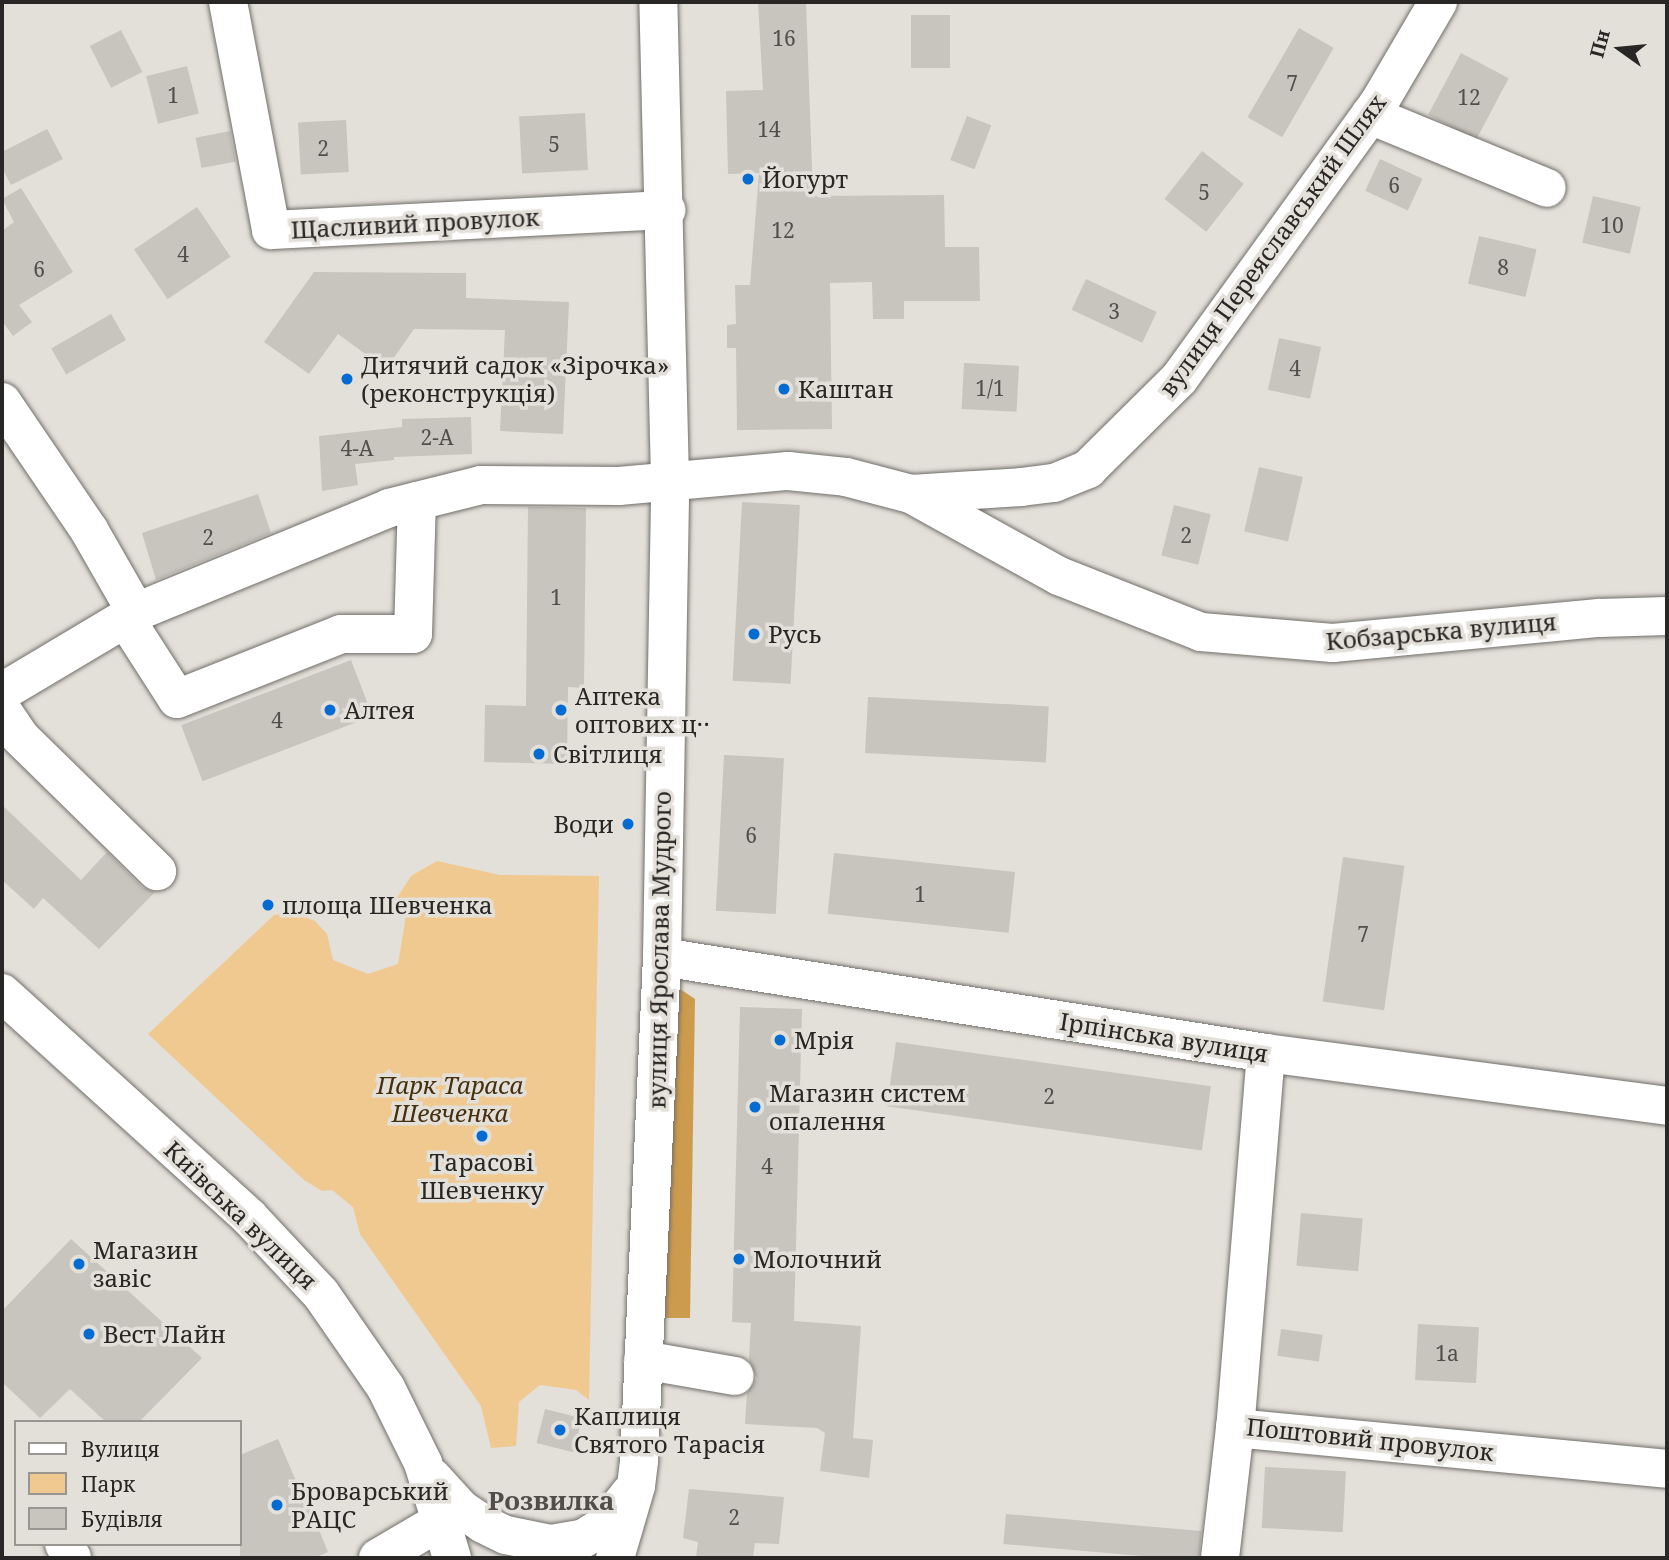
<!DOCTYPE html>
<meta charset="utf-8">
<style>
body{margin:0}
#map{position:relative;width:1669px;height:1560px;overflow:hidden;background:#e3dfd9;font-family:"Noto Serif",serif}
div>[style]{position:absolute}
.green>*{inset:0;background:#f0c991}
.forest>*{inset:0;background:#cd9b4d}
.building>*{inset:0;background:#c8c4be;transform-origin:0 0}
.roads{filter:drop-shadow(0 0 2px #726f6a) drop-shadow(0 0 2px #726f6a)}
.minor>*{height:38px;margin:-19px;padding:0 19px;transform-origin:19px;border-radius:19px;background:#fff}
.major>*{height:38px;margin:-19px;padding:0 19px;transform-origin:19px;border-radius:19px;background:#fff}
.dots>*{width:19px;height:19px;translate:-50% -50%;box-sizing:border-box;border:4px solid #e3dfd9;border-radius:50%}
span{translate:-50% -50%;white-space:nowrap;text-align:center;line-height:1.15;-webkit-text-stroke:7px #e3dfd9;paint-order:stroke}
.number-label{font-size:21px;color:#514e4b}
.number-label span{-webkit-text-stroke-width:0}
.poi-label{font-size:24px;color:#292725}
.left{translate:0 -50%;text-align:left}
.right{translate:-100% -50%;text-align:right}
.street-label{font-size:24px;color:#292725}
.park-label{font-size:24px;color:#46300f;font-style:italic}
.neighbourhood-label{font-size:26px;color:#514e49;font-weight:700}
.frame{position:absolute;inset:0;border:4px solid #292725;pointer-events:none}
.legend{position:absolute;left:14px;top:1420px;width:228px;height:126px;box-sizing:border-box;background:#e3dfd9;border:2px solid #999591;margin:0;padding:9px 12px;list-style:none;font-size:21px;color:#292725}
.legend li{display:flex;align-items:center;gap:14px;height:35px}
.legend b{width:35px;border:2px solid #999591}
.north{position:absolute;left:1585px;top:14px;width:70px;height:70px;-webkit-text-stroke:5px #e3dfd9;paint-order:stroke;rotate:285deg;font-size:19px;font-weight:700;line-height:28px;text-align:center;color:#292725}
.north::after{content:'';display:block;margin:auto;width:24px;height:32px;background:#292725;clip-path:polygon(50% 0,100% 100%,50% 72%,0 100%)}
</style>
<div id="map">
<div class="green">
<div style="clip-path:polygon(437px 861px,500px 875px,599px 876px,589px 1400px,576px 1390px,540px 1385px,519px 1402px,516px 1446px,491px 1448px,481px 1406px,360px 1234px,353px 1207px,332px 1190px,322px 1191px,304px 1180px,148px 1034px,274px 915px,294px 913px,315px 921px,327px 934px,333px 960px,368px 974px,398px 964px,406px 916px,393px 910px,395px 901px,411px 876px)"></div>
</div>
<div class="forest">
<div style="clip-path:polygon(674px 985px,695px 999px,690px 1318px,665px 1318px)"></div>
</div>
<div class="building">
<div style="clip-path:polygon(758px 2px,806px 2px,813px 196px,944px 195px,945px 247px,979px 247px,980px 301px,904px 301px,904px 319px,873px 319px,872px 282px,830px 283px,832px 429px,737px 430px,736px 348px,727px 348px,727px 325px,736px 324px,735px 285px,750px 285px,759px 173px,728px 174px,726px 91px,763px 90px)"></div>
<div style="left:911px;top:15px;width:39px;height:53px"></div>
<div style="left:1299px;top:28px;width:40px;height:103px;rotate:30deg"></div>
<div style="left:121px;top:30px;width:47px;height:35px;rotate:63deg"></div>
<div style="left:1461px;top:53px;width:54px;height:70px;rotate:28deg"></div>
<div style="left:187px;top:66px;width:49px;height:42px;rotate:76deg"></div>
<div style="left:585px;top:113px;width:57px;height:66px;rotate:87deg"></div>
<div style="left:967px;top:116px;width:26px;height:47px;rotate:21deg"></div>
<div style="left:346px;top:120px;width:52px;height:48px;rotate:87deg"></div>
<div style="clip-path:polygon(47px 129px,63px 159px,11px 185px,2px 168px,2px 152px)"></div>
<div style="left:230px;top:131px;width:31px;height:35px;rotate:79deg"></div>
<div style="left:1202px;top:151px;width:53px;height:61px;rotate:38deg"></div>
<div style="left:1380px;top:159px;width:47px;height:35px;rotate:25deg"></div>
<div style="clip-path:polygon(21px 188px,73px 272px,19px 305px,32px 322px,13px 336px,2px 321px,2px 231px,14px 222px,2px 199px)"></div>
<div style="left:1593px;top:196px;width:49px;height:48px;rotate:13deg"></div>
<div style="left:197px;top:207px;width:60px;height:76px;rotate:56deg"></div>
<div style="left:1479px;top:236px;width:59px;height:49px;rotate:13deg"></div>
<div style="clip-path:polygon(314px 272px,466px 273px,466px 298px,569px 302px,563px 434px,500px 431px,505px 330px,414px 329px,386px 369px,338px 334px,309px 374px,264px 342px)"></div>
<div style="left:1086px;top:279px;width:78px;height:34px;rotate:25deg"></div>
<div style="left:111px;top:314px;width:30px;height:69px;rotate:60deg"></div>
<div style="left:1279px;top:338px;width:43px;height:53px;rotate:12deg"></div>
<div style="left:964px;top:363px;width:55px;height:46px;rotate:3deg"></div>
<div style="clip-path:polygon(471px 417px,472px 454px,394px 457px,394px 460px,355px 464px,358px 485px,322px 491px,319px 436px,402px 427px,402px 419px)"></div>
<div style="left:1259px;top:467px;width:45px;height:66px;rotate:13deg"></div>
<div style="clip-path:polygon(258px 494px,271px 533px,156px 580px,142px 533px)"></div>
<div style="left:742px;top:502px;width:58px;height:179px;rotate:3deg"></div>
<div style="left:1174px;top:505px;width:38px;height:52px;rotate:14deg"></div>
<div style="clip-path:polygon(528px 507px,586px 508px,584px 688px,568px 687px,567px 764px,484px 762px,485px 705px,526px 706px)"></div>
<div style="left:351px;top:660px;width:60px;height:182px;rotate:69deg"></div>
<div style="left:868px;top:697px;width:181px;height:56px;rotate:3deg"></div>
<div style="left:724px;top:755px;width:60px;height:156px;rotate:3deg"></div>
<div style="clip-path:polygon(2px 805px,81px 880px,107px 852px,142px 887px,155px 892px,99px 949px,43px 898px,34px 909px,2px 880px)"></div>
<div style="left:834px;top:853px;width:182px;height:61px;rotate:6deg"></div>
<div style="left:1343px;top:857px;width:62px;height:146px;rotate:8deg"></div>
<div style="clip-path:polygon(740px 1007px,802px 1009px,794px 1321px,861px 1326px,853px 1438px,873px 1440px,869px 1478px,820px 1471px,825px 1433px,817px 1428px,745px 1424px,747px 1393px,757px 1379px,749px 1359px,751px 1323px,732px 1322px)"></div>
<div style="left:896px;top:1042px;width:318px;height:65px;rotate:8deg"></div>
<div style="left:1301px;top:1213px;width:62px;height:53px;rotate:5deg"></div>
<div style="clip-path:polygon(71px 1239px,202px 1358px,139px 1422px,106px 1422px,70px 1389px,40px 1418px,2px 1382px,2px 1311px)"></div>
<div style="left:1418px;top:1324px;width:61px;height:56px;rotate:3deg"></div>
<div style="left:1281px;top:1329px;width:42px;height:27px;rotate:8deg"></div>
<div style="left:545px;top:1409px;width:38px;height:35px;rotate:14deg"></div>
<div style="clip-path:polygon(278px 1439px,299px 1488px,306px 1485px,322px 1522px,317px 1525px,328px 1552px,314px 1558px,240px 1558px,240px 1455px)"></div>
<div style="left:1265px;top:1467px;width:81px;height:61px;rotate:3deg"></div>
<div style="clip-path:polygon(689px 1489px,784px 1497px,779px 1544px,755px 1543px,753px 1558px,696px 1558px,698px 1542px,683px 1538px)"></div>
<div style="left:1006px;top:1514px;width:196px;height:30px;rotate:5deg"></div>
</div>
<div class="roads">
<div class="minor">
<div style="left:228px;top:2px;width:232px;rotate:79.3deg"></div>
<div style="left:271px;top:230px;width:396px;rotate:-2.9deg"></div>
<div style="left:1370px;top:115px;width:191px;rotate:22.4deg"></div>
<div style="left:2px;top:402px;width:155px;rotate:55.8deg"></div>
<div style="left:89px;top:530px;width:95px;rotate:60.2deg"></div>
<div style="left:911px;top:494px;width:169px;rotate:29deg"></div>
<div style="left:1059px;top:576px;width:153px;rotate:21.5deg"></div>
<div style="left:1201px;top:632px;width:132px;rotate:4.8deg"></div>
<div style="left:1333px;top:643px;width:267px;rotate:-5.4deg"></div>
<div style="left:1599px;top:618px;width:68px;rotate:-1.7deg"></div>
<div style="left:125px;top:618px;width:96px;rotate:57.3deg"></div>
<div style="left:177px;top:699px;width:176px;rotate:-21.6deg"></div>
<div style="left:341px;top:634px;width:72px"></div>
<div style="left:413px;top:634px;width:133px;rotate:-88.3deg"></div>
<div style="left:2px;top:692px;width:156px;rotate:-30.8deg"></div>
<div style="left:136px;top:612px;width:274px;rotate:-22.3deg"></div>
<div style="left:389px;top:508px;width:95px;rotate:-14deg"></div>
<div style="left:481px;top:485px;width:138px;rotate:0.4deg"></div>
<div style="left:619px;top:486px;width:170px;rotate:-5.1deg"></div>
<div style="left:788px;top:471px;width:58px;rotate:5.9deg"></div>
<div style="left:846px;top:477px;width:67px;rotate:14.7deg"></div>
<div style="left:911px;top:494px;width:110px;rotate:-3.6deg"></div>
<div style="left:1021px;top:487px;width:33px;rotate:-7deg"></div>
<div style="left:1054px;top:483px;width:37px;rotate:-22deg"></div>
<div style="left:1088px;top:469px;width:128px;rotate:-44.7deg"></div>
<div style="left:1179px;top:379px;width:343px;rotate:-54.1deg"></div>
<div style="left:1380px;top:101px;width:115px;rotate:-59.6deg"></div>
<div style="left:2px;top:710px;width:32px;rotate:56deg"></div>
<div style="left:20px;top:737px;width:192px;rotate:44.4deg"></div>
<div style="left:662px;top:957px;width:612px;rotate:9.03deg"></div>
<div style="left:1266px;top:1053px;width:404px;rotate:7.5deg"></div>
<div style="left:1266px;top:1053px;width:376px;rotate:94.7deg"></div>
<div style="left:1235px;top:1428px;width:434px;rotate:5.4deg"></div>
<div style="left:643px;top:1360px;width:93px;rotate:9.9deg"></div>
<div style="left:64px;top:1544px;width:16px;rotate:60deg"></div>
<div style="left:378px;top:1558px;width:73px;rotate:-30.4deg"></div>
<div style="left:1220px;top:1558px;width:131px;rotate:-83.4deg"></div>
</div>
<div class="major">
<div style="left:2px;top:993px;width:333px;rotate:42.2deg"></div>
<div style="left:249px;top:1217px;width:105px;rotate:46.9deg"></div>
<div style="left:321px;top:1294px;width:114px;rotate:55.3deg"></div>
<div style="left:386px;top:1388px;width:84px;rotate:63.7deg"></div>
<div style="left:423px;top:1463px;width:99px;rotate:73deg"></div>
<div style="left:432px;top:1477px;width:43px;rotate:47.8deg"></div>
<div style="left:461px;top:1509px;width:27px;rotate:34deg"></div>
<div style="left:483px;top:1524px;width:25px;rotate:26deg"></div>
<div style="left:506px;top:1535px;width:46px;rotate:11.3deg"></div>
<div style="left:551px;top:1544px;width:34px;rotate:-10deg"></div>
<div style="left:584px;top:1538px;width:26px;rotate:-32deg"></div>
<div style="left:606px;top:1524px;width:39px;rotate:-52deg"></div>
<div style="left:615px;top:1558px;width:75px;rotate:-73.7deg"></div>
<div style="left:636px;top:1486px;width:26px;rotate:-83deg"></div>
<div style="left:639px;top:1460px;width:504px;rotate:-87.38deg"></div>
<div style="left:662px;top:957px;width:478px;rotate:-89deg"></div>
<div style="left:670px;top:479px;width:477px;rotate:-91.4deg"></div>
</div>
</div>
<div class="dots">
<div style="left:748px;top:179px;background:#046bd3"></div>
<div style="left:347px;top:379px;background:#046bd3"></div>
<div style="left:784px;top:389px;background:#046bd3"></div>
<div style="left:754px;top:634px;background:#046bd3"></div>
<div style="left:330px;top:710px;background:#046bd3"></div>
<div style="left:561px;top:710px;background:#046bd3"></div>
<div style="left:539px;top:754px;background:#046bd3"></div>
<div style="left:628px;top:824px;background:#046bd3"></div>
<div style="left:268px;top:905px;background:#046bd3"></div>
<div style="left:780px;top:1040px;background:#046bd3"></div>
<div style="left:755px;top:1107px;background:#046bd3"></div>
<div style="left:482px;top:1136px;background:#046bd3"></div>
<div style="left:739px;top:1259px;background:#046bd3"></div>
<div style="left:79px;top:1264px;background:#046bd3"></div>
<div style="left:89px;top:1334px;background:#046bd3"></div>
<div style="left:560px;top:1430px;background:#046bd3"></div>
<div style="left:277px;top:1505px;background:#046bd3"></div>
</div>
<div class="number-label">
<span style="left:784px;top:38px">16</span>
<span style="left:1292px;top:83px">7</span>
<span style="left:173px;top:95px">1</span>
<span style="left:1469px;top:97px">12</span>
<span style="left:769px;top:129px">14</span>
<span style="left:554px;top:144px">5</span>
<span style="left:323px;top:148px">2</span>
<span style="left:1394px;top:185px">6</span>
<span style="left:1204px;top:192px">5</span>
<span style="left:1612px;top:225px">10</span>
<span style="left:783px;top:230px">12</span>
<span style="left:183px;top:254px">4</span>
<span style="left:1503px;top:267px">8</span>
<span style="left:39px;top:269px">6</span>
<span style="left:1114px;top:311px">3</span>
<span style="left:1295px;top:368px">4</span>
<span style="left:990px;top:388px">1/1</span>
<span style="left:437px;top:437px">2-А</span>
<span style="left:357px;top:448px">4-А</span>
<span style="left:1186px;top:535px">2</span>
<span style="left:208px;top:537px">2</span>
<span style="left:556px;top:597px">1</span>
<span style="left:277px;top:720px">4</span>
<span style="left:751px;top:835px">6</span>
<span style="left:920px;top:894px">1</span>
<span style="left:1363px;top:934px">7</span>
<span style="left:1049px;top:1096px">2</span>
<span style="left:767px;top:1166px">4</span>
<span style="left:1447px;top:1353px">1а</span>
<span style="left:734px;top:1517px">2</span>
</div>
<div class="poi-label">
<span class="left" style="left:762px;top:179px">Йогурт</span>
<span class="left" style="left:361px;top:379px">Дитячий садок «Зірочка»<br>(реконструкція)</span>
<span class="left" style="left:798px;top:389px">Каштан</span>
<span class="left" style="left:768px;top:634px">Русь</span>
<span class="left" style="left:575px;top:710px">Аптека<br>оптових ц‥</span>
<span class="left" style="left:344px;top:710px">Алтея</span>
<span class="left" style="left:553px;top:754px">Світлиця</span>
<span class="right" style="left:614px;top:824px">Води</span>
<span class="left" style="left:282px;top:905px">площа Шевченка</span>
<span class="left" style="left:794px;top:1040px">Мрія</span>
<span class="left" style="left:769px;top:1107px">Магазин систем<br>опалення</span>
<span style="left:482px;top:1176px">Тарасові<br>Шевченку</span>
<span class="left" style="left:93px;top:1264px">Магазин<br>завіс</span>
<span class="left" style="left:753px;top:1259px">Молочний</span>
<span class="left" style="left:103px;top:1334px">Вест Лайн</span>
<span class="left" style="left:574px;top:1430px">Каплиця<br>Святого Тарасія</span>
<span class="left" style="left:291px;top:1505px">Броварський<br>РАЦС</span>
</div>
<div class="street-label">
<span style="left:415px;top:223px;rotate:-3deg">Щасливий провулок</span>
<span style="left:1272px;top:245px;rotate:-54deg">вулиця Переяславський Шлях</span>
<span style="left:1441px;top:631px;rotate:-5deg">Кобзарська вулиця</span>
<span style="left:659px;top:950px;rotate:-89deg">вулиця Ярослава Мудрого</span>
<span style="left:1164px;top:1037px;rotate:9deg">Ірпінська вулиця</span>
<span style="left:241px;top:1215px;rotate:44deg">Київська вулиця</span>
<span style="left:1370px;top:1439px;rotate:6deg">Поштовий провулок</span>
</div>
<div class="park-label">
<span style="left:450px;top:1099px">Парк Тараса<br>Шевченка</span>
</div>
<div class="neighbourhood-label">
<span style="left:551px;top:1501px">Розвилка</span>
</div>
<div class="frame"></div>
<ul class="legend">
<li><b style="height:9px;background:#fff"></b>Вулиця</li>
<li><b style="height:19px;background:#f0c991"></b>Парк</li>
<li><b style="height:19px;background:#c8c4be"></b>Будівля</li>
</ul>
<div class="north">Пн</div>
</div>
